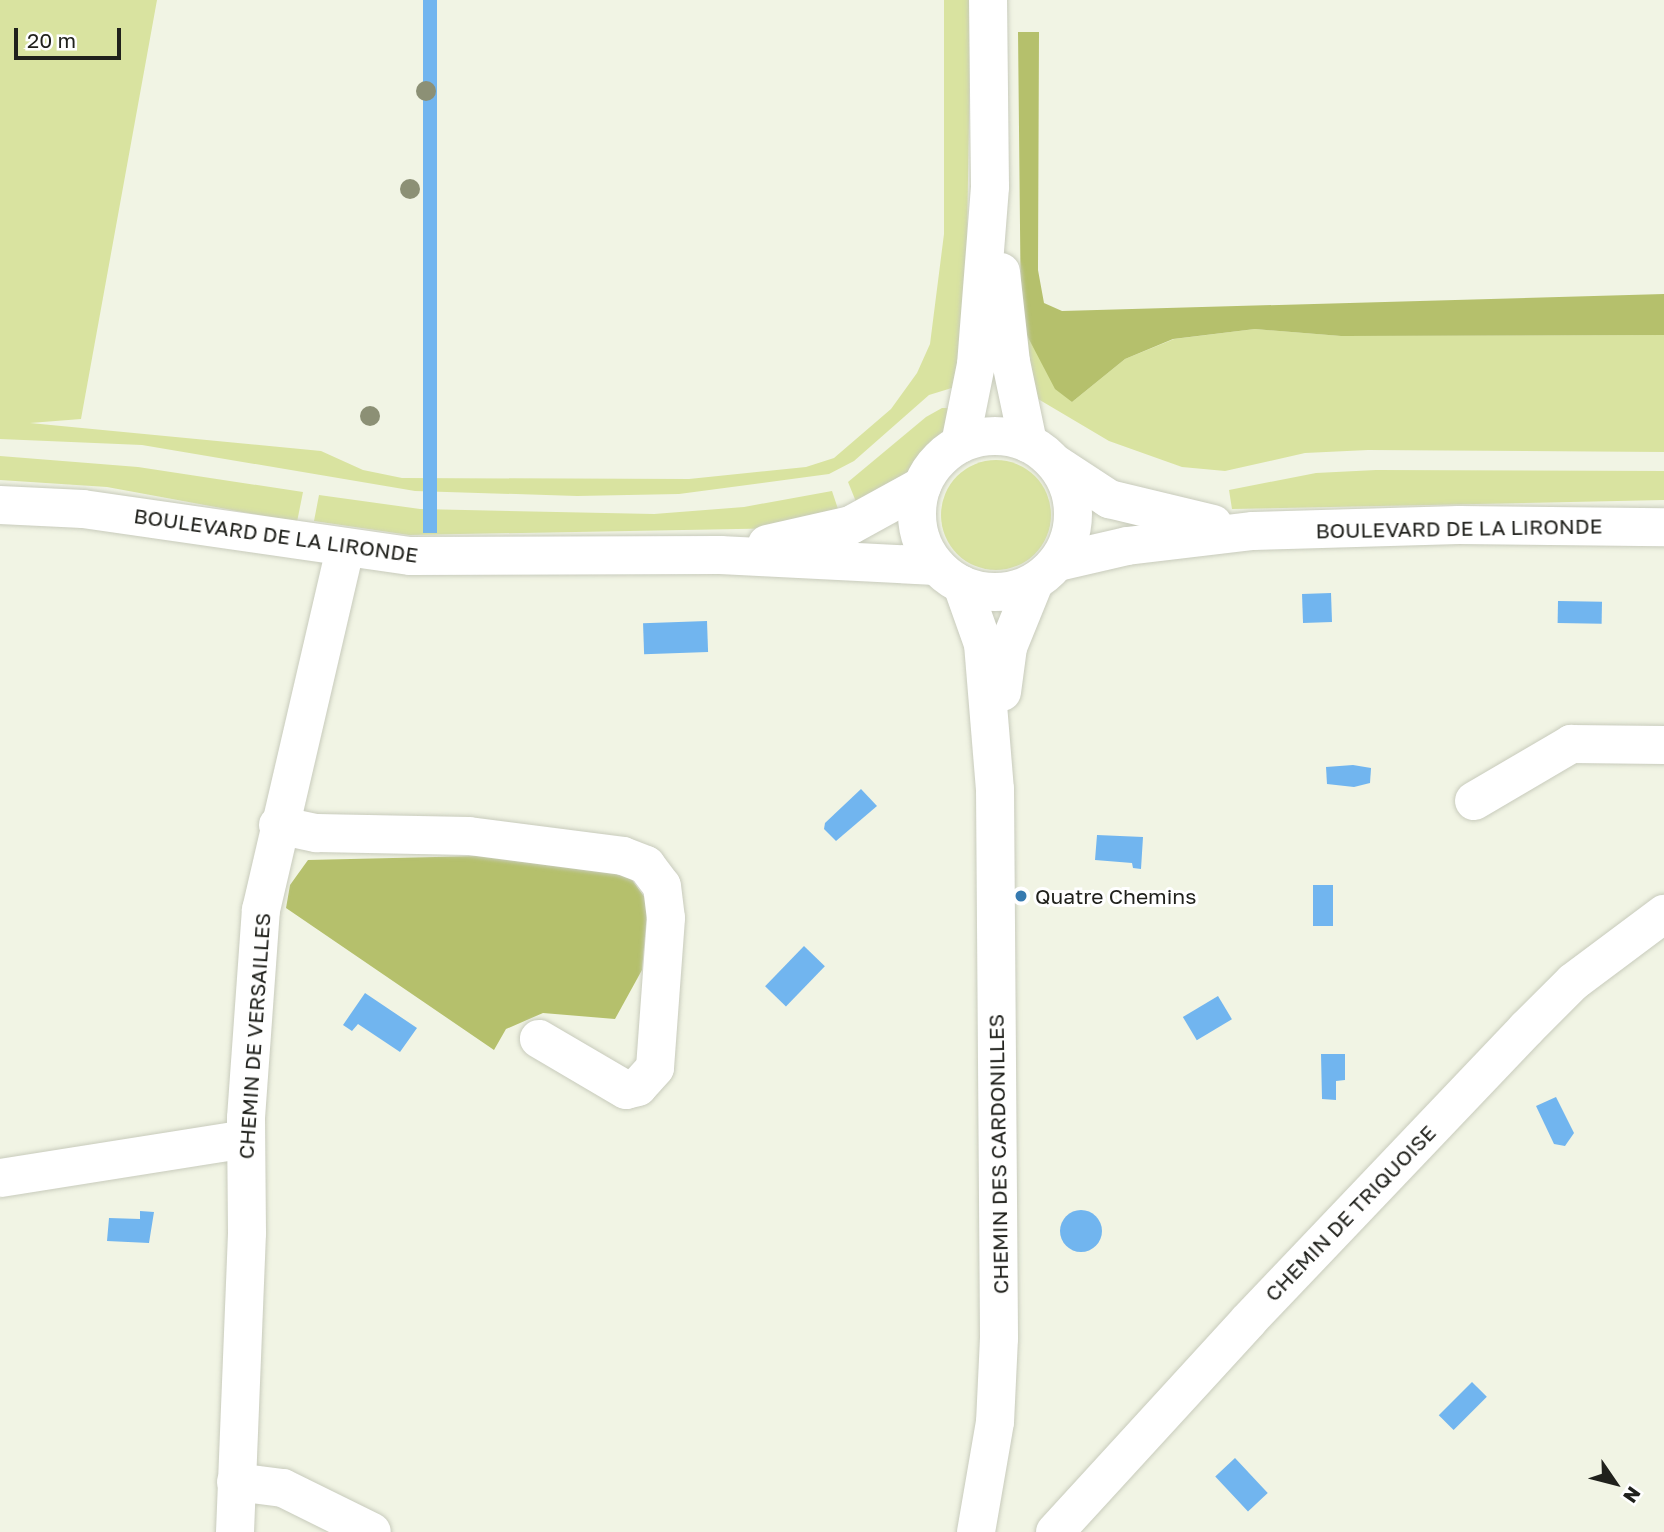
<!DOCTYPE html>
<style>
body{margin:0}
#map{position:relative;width:1664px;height:1532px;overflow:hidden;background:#f1f4e4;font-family:"Golos Text",sans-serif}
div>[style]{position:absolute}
.green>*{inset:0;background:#d9e3a0}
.round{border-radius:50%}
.forest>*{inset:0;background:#b5c06c}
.water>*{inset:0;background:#71b5ef;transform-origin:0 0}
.roads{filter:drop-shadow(0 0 2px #c8cbbc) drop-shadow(0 0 2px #c8cbbc)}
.minor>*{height:38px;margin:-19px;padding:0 19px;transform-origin:19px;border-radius:19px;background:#fff}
.tertiary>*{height:38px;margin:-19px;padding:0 19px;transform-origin:19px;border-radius:19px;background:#fff}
.tertiary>.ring{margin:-19px;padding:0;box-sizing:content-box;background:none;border:38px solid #fff;border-radius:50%}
.trees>*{width:20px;height:20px;margin:-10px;border-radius:50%;background:#8c9075}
.dots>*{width:19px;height:19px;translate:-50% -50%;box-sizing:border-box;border:4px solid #fff;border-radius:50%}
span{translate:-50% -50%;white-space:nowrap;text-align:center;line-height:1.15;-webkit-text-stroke:6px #fff;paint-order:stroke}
.street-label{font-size:21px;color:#20211c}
.poi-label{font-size:21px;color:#20211c}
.left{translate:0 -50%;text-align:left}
.north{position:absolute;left:1580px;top:1448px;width:70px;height:70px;-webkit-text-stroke:5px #fff;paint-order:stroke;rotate:125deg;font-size:19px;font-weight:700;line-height:28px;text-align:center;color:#20211c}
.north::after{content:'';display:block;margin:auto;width:24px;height:32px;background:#20211c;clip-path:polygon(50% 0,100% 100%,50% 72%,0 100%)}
.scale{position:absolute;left:14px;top:28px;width:107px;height:32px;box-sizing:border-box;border:4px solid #20211c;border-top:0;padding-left:9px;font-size:21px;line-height:24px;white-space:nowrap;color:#20211c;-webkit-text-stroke:5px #fff;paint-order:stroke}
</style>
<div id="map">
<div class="green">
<div style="clip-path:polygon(0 0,157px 0,81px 419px,30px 423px,321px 451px,363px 470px,402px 478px,689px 479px,806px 467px,834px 458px,891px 409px,917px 373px,930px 344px,944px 234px,944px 0,971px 0,966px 300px,955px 387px,929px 395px,854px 461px,829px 474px,679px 494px,577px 496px,415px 491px,142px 445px,0 439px)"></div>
<div style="clip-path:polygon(1021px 324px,1072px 402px,1125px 359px,1174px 339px,1255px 329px,1341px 336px,1664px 335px,1664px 452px,1368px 450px,1305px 453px,1225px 471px,1182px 467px,1109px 441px,1033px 396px)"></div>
<div style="clip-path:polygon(942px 408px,959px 408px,948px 430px,915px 469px,859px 509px,848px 482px,926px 417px)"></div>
<div style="clip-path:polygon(0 456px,138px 467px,303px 492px,297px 522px,107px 487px,0 480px)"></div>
<div class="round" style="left:941px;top:460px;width:110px;height:110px"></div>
<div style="clip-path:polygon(1376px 470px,1664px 471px,1664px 500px,1232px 509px,1229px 490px,1316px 473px)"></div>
<div style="clip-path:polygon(832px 491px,840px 515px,786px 528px,409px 535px,314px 521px,319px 495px,420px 509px,654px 514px,744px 507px)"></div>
</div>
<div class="forest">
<div style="clip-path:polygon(1018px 32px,1039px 32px,1038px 270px,1044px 303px,1062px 311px,1664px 294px,1664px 335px,1341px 336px,1255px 329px,1173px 339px,1125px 359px,1072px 402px,1055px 389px,1021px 324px)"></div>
<div style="clip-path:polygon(518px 855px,627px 873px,648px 902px,642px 970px,615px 1019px,543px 1013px,506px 1029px,494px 1050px,286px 908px,290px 885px,308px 860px)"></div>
</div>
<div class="water">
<div style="left:423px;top:0;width:14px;height:533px"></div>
<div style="left:1331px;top:593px;width:29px;height:29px;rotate:88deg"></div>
<div style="left:1558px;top:601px;width:44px;height:22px;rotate:1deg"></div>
<div style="left:707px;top:621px;width:31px;height:64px;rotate:88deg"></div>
<div style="clip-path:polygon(1353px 765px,1371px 768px,1370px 783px,1354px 787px,1327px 784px,1326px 767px)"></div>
<div style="clip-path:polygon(861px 789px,877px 806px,836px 841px,824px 829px,825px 823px)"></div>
<div style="clip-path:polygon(1097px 835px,1143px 837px,1141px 869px,1133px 868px,1132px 863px,1095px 860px)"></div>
<div style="left:1313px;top:885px;width:20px;height:41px"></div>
<div style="left:804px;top:946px;width:29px;height:56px;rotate:44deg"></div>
<div style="clip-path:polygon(365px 993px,417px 1028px,400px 1052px,358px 1024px,352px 1031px,343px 1025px)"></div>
<div style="left:1218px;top:996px;width:27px;height:41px;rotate:59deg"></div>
<div style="clip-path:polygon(1321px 1054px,1345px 1054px,1345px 1080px,1336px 1081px,1336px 1100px,1322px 1099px)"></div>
<div style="clip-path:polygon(1556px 1097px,1574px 1133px,1565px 1146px,1554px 1144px,1536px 1106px)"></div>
<div class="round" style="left:1060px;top:1210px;width:42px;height:42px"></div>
<div style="clip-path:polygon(140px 1211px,154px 1212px,149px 1243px,107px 1241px,109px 1218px,140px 1219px)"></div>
<div style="left:1472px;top:1382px;width:21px;height:47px;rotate:45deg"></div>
<div style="left:1235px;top:1458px;width:48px;height:27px;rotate:47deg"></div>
</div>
<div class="roads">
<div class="minor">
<div style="left:962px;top:585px;width:63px;rotate:70.4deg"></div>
<div style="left:983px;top:644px;width:145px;rotate:85.3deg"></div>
<div style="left:995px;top:789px;width:549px;rotate:89.58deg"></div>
<div style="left:999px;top:1338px;width:84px;rotate:92.7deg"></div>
<div style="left:995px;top:1422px;width:112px;rotate:99.8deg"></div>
<div style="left:1002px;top:692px;width:45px;rotate:-82.4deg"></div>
<div style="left:1008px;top:647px;width:69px;rotate:-67.9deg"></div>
<div style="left:1474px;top:801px;width:113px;rotate:-30.4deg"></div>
<div style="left:1571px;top:744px;width:93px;rotate:0.6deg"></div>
<div style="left:278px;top:825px;width:40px;rotate:12deg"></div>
<div style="left:317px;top:833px;width:152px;rotate:1.1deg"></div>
<div style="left:469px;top:836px;width:155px;rotate:7.4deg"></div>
<div style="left:623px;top:856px;width:25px;rotate:21deg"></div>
<div style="left:646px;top:865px;width:26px;rotate:53deg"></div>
<div style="left:662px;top:886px;width:32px;rotate:83deg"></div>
<div style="left:666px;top:918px;width:150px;rotate:94.2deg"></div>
<div style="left:655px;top:1068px;width:25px;rotate:132deg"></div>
<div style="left:638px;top:1087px;width:12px;rotate:166deg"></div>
<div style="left:626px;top:1090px;width:101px;rotate:-149.6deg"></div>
<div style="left:0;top:1178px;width:248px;rotate:-9deg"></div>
<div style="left:236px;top:1482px;width:47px;rotate:7.3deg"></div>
<div style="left:283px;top:1488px;width:99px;rotate:26.3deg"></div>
<div style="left:235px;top:1532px;width:299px;rotate:-87.7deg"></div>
<div style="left:247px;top:1233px;width:115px;rotate:-90.5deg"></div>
<div style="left:246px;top:1118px;width:209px;rotate:-85.9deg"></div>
<div style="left:261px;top:910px;width:371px;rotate:-76.9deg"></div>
<div style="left:1055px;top:1532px;width:287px;rotate:-47.5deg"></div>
<div style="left:1249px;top:1320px;width:402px;rotate:-46.4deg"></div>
<div style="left:1526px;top:1029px;width:66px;rotate:-45deg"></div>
<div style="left:1573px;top:982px;width:114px;rotate:-36.8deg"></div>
</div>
<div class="tertiary">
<div style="left:1001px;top:272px;width:91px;rotate:83.7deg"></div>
<div style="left:1011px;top:362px;width:83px;rotate:78.1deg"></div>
<div class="ring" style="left:917px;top:436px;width:118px;height:118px"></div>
<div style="left:960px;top:444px;width:81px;rotate:-78.6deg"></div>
<div style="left:976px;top:365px;width:179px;rotate:-85.5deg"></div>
<div style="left:990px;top:187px;width:187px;rotate:-90.6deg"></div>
<div style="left:1056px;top:464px;width:64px;rotate:33.4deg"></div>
<div style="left:1109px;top:499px;width:107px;rotate:13.5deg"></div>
<div style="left:0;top:505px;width:83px;rotate:2.8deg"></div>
<div style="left:83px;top:509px;width:330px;rotate:8.2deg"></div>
<div style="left:410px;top:556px;width:310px;rotate:-0.2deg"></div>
<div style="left:720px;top:555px;width:216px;rotate:2.9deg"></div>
<div style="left:767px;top:544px;width:86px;rotate:-12.7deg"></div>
<div style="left:851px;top:525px;width:81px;rotate:-28.8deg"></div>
<div style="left:1058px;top:562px;width:71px;rotate:-13.1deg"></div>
<div style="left:1127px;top:546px;width:127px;rotate:-6.8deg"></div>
<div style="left:1253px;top:531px;width:206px;rotate:-1.7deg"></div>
<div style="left:1459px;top:525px;width:205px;rotate:0.6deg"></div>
</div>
</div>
<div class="trees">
<div style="left:426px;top:91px"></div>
<div style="left:410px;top:189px"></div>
<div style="left:370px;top:416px"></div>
</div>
<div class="dots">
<div style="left:1021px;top:896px;background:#367ab0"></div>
</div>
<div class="street-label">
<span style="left:1459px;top:528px;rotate:-1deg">BOULEVARD DE LA LIRONDE</span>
<span style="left:276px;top:535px;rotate:8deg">BOULEVARD DE LA LIRONDE</span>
<span style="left:254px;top:1036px;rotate:-86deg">CHEMIN DE VERSAILLES</span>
<span style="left:998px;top:1154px;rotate:-91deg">CHEMIN DES CARDONILLES</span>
<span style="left:1350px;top:1213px;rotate:-46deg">CHEMIN DE TRIQUOISE</span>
</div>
<div class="poi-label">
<span class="left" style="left:1035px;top:896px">Quatre Chemins</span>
</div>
<div class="north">N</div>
<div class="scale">20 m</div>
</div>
